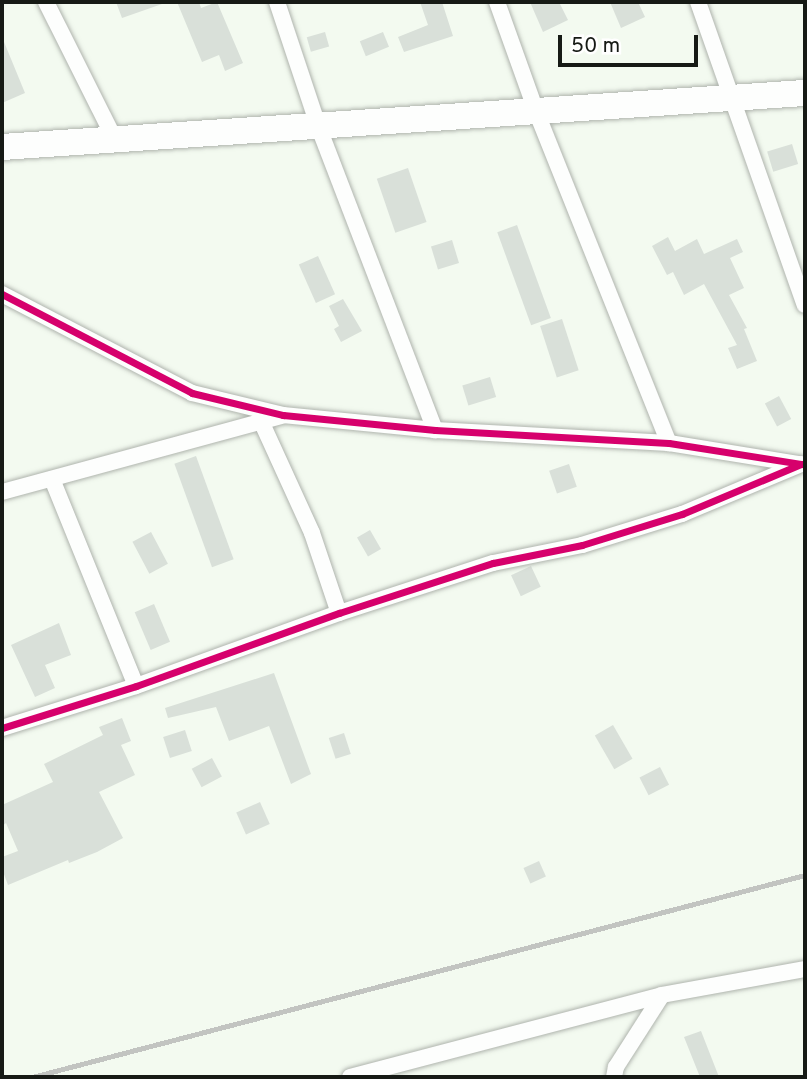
<!DOCTYPE html>
<style>
body{margin:0}
#map{position:relative;width:807px;height:1079px;overflow:hidden;background:#f3faf0;font-family:Overpass,sans-serif}
div>[style]{position:absolute}
.building>*{inset:0;background:#d9e0d9;transform-origin:0 0}
.roads{filter:drop-shadow(0 0 2px #afb4ad) drop-shadow(0 0 2px #afb4ad)}
.street>*{height:16px;margin:-8px;padding:0 8px;transform-origin:8px;border-radius:8px;background:#fdfefd}
.primary>*{height:26px;margin:-13px;padding:0 13px;transform-origin:13px;border-radius:13px;background:#fdfefd}
.rail>*{height:5px;margin:-2.5px;padding:0 2.5px;transform-origin:2.5px;border-radius:2.5px;background:#c2c4c1}
.cycleway>*{height:7px;margin:-3.5px;padding:0 3.5px;transform-origin:3.5px;border-radius:3.5px;background:#d6006c}
span{translate:-50% -50%;white-space:nowrap;text-align:center;line-height:1.15;-webkit-text-stroke:5px #fff;paint-order:stroke}
.frame{position:absolute;inset:0;border:4px solid #161a15;pointer-events:none}
.scale{position:absolute;left:558px;top:35px;width:140px;height:32px;box-sizing:border-box;border:4px solid #161a15;border-top:0;padding-left:9px;font-size:21px;line-height:24px;white-space:nowrap;color:#161a15;-webkit-text-stroke:5px #fff;paint-order:stroke}
</style>
<div id="map">
<div class="building">
<div style="clip-path:polygon(116px 2px,162px 2px,162px 4px,122px 18px)"></div>
<div style="clip-path:polygon(177px 2px,199px 2px,201px 8px,217px 2px,243px 63px,225px 71px,219px 55px,202px 62px)"></div>
<div style="clip-path:polygon(420px 2px,442px 2px,453px 36px,404px 52px,398px 37px,428px 25px)"></div>
<div style="clip-path:polygon(530px 2px,559px 2px,568px 20px,543px 32px)"></div>
<div style="clip-path:polygon(610px 2px,638px 2px,645px 17px,621px 28px)"></div>
<div style="left:325px;top:32px;width:15px;height:19px;rotate:74deg"></div>
<div style="left:383px;top:32px;width:16px;height:25px;rotate:68deg"></div>
<div style="clip-path:polygon(2px 37px,25px 93px,2px 103px)"></div>
<div style="left:792px;top:144px;width:21px;height:26px;rotate:73deg"></div>
<div style="left:408px;top:168px;width:57px;height:33px;rotate:71deg"></div>
<div style="left:517px;top:225px;width:99px;height:21px;rotate:70deg"></div>
<div style="clip-path:polygon(668px 237px,675px 251px,697px 239px,704px 254px,737px 239px,743px 252px,730px 258px,744px 288px,729px 295px,747px 328px,744px 329px,757px 361px,737px 369px,728px 348px,737px 345px,704px 284px,684px 295px,673px 272px,667px 275px,652px 246px)"></div>
<div style="left:452px;top:240px;width:24px;height:22px;rotate:73deg"></div>
<div style="left:318px;top:256px;width:42px;height:21px;rotate:66deg"></div>
<div style="clip-path:polygon(343px 299px,362px 331px,341px 342px,334px 329px,339px 326px,329px 306px)"></div>
<div style="left:562px;top:319px;width:54px;height:23px;rotate:72deg"></div>
<div style="left:490px;top:377px;width:21px;height:29px;rotate:73deg"></div>
<div style="left:779px;top:396px;width:26px;height:16px;rotate:62deg"></div>
<div style="left:196px;top:456px;width:110px;height:23px;rotate:70deg"></div>
<div style="left:569px;top:464px;width:24px;height:21px;rotate:71deg"></div>
<div style="left:370px;top:530px;width:22px;height:15px;rotate:60deg"></div>
<div style="left:151px;top:532px;width:36px;height:21px;rotate:62deg"></div>
<div style="left:531px;top:566px;width:23px;height:22px;rotate:65deg"></div>
<div style="left:154px;top:604px;width:41px;height:21px;rotate:67deg"></div>
<div style="clip-path:polygon(59px 623px,71px 655px,45px 665px,55px 688px,35px 697px,11px 645px)"></div>
<div style="clip-path:polygon(274px 673px,311px 774px,291px 784px,269px 726px,229px 741px,216px 707px,168px 718px,165px 708px)"></div>
<div style="clip-path:polygon(122px 718px,131px 741px,121px 745px,135px 775px,99px 792px,123px 838px,97px 852px,69px 863px,68px 860px,8px 885px,2px 869px,2px 857px,18px 851px,6px 823px,2px 826px,2px 805px,53px 782px,44px 764px,103px 735px,99px 727px)"></div>
<div style="left:613px;top:725px;width:39px;height:21px;rotate:60deg"></div>
<div style="left:185px;top:730px;width:22px;height:23px;rotate:72deg"></div>
<div style="left:344px;top:733px;width:22px;height:16px;rotate:72deg"></div>
<div style="left:212px;top:758px;width:21px;height:23px;rotate:62deg"></div>
<div style="left:660px;top:767px;width:20px;height:23px;rotate:63deg"></div>
<div style="left:260px;top:802px;width:24px;height:26px;rotate:66deg"></div>
<div style="left:539px;top:861px;width:17px;height:17px;rotate:66deg"></div>
<div style="clip-path:polygon(701px 1031px,719px 1077px,700px 1077px,684px 1037px)"></div>
</div>
<div class="roads">
<div class="street">
<div style="left:46px;top:2px;width:154px;rotate:63.4deg"></div>
<div style="left:277px;top:2px;width:133px;rotate:71.6deg"></div>
<div style="left:319px;top:128px;width:324px;rotate:69deg"></div>
<div style="left:497px;top:2px;width:116px;rotate:70.3deg"></div>
<div style="left:536px;top:111px;width:358px;rotate:68.2deg"></div>
<div style="left:698px;top:2px;width:321px;rotate:70.6deg"></div>
<div style="left:2px;top:294px;width:214px;rotate:27.5deg"></div>
<div style="left:192px;top:393px;width:94px;rotate:13.6deg"></div>
<div style="left:283px;top:415px;width:153px;rotate:5.6deg"></div>
<div style="left:435px;top:430px;width:234px;rotate:3.2deg"></div>
<div style="left:669px;top:443px;width:132px;rotate:9.2deg"></div>
<div style="left:261px;top:421px;width:123px;rotate:65.5deg"></div>
<div style="left:312px;top:533px;width:84px;rotate:71.4deg"></div>
<div style="left:52px;top:479px;width:223px;rotate:67.9deg"></div>
<div style="left:2px;top:492px;width:289px;rotate:-15.2deg"></div>
<div style="left:2px;top:728px;width:140px;rotate:-17.4deg"></div>
<div style="left:136px;top:686px;width:216px;rotate:-19.8deg"></div>
<div style="left:339px;top:613px;width:162px;rotate:-18deg"></div>
<div style="left:493px;top:563px;width:91px;rotate:-11.4deg"></div>
<div style="left:582px;top:545px;width:105px;rotate:-17.2deg"></div>
<div style="left:682px;top:514px;width:129px;rotate:-22.8deg"></div>
<div style="left:350px;top:1077px;width:323px;rotate:-14.7deg"></div>
<div style="left:662px;top:995px;width:145px;rotate:-10.3deg"></div>
<div style="left:614px;top:1077px;width:10px;rotate:-79deg"></div>
<div style="left:616px;top:1067px;width:85px;rotate:-57.4deg"></div>
</div>
<div class="primary">
<div style="left:2px;top:147px;width:805px;rotate:-3.85deg"></div>
</div>
</div>
<div class="rail">
<div style="left:32px;top:1077px;width:799px;rotate:-14.65deg"></div>
</div>
<div class="cycleway">
<div style="left:2px;top:294px;width:214px;rotate:27.5deg"></div>
<div style="left:192px;top:393px;width:94px;rotate:13.6deg"></div>
<div style="left:283px;top:415px;width:153px;rotate:5.6deg"></div>
<div style="left:435px;top:430px;width:234px;rotate:3.2deg"></div>
<div style="left:669px;top:443px;width:135px;rotate:9deg"></div>
<div style="left:2px;top:728px;width:140px;rotate:-17.4deg"></div>
<div style="left:136px;top:686px;width:216px;rotate:-19.8deg"></div>
<div style="left:339px;top:613px;width:162px;rotate:-18deg"></div>
<div style="left:493px;top:563px;width:91px;rotate:-11.4deg"></div>
<div style="left:582px;top:545px;width:105px;rotate:-17.2deg"></div>
<div style="left:682px;top:514px;width:129px;rotate:-22.8deg"></div>
</div>
<div class="frame"></div>
<div class="scale">50 m</div>
</div>
